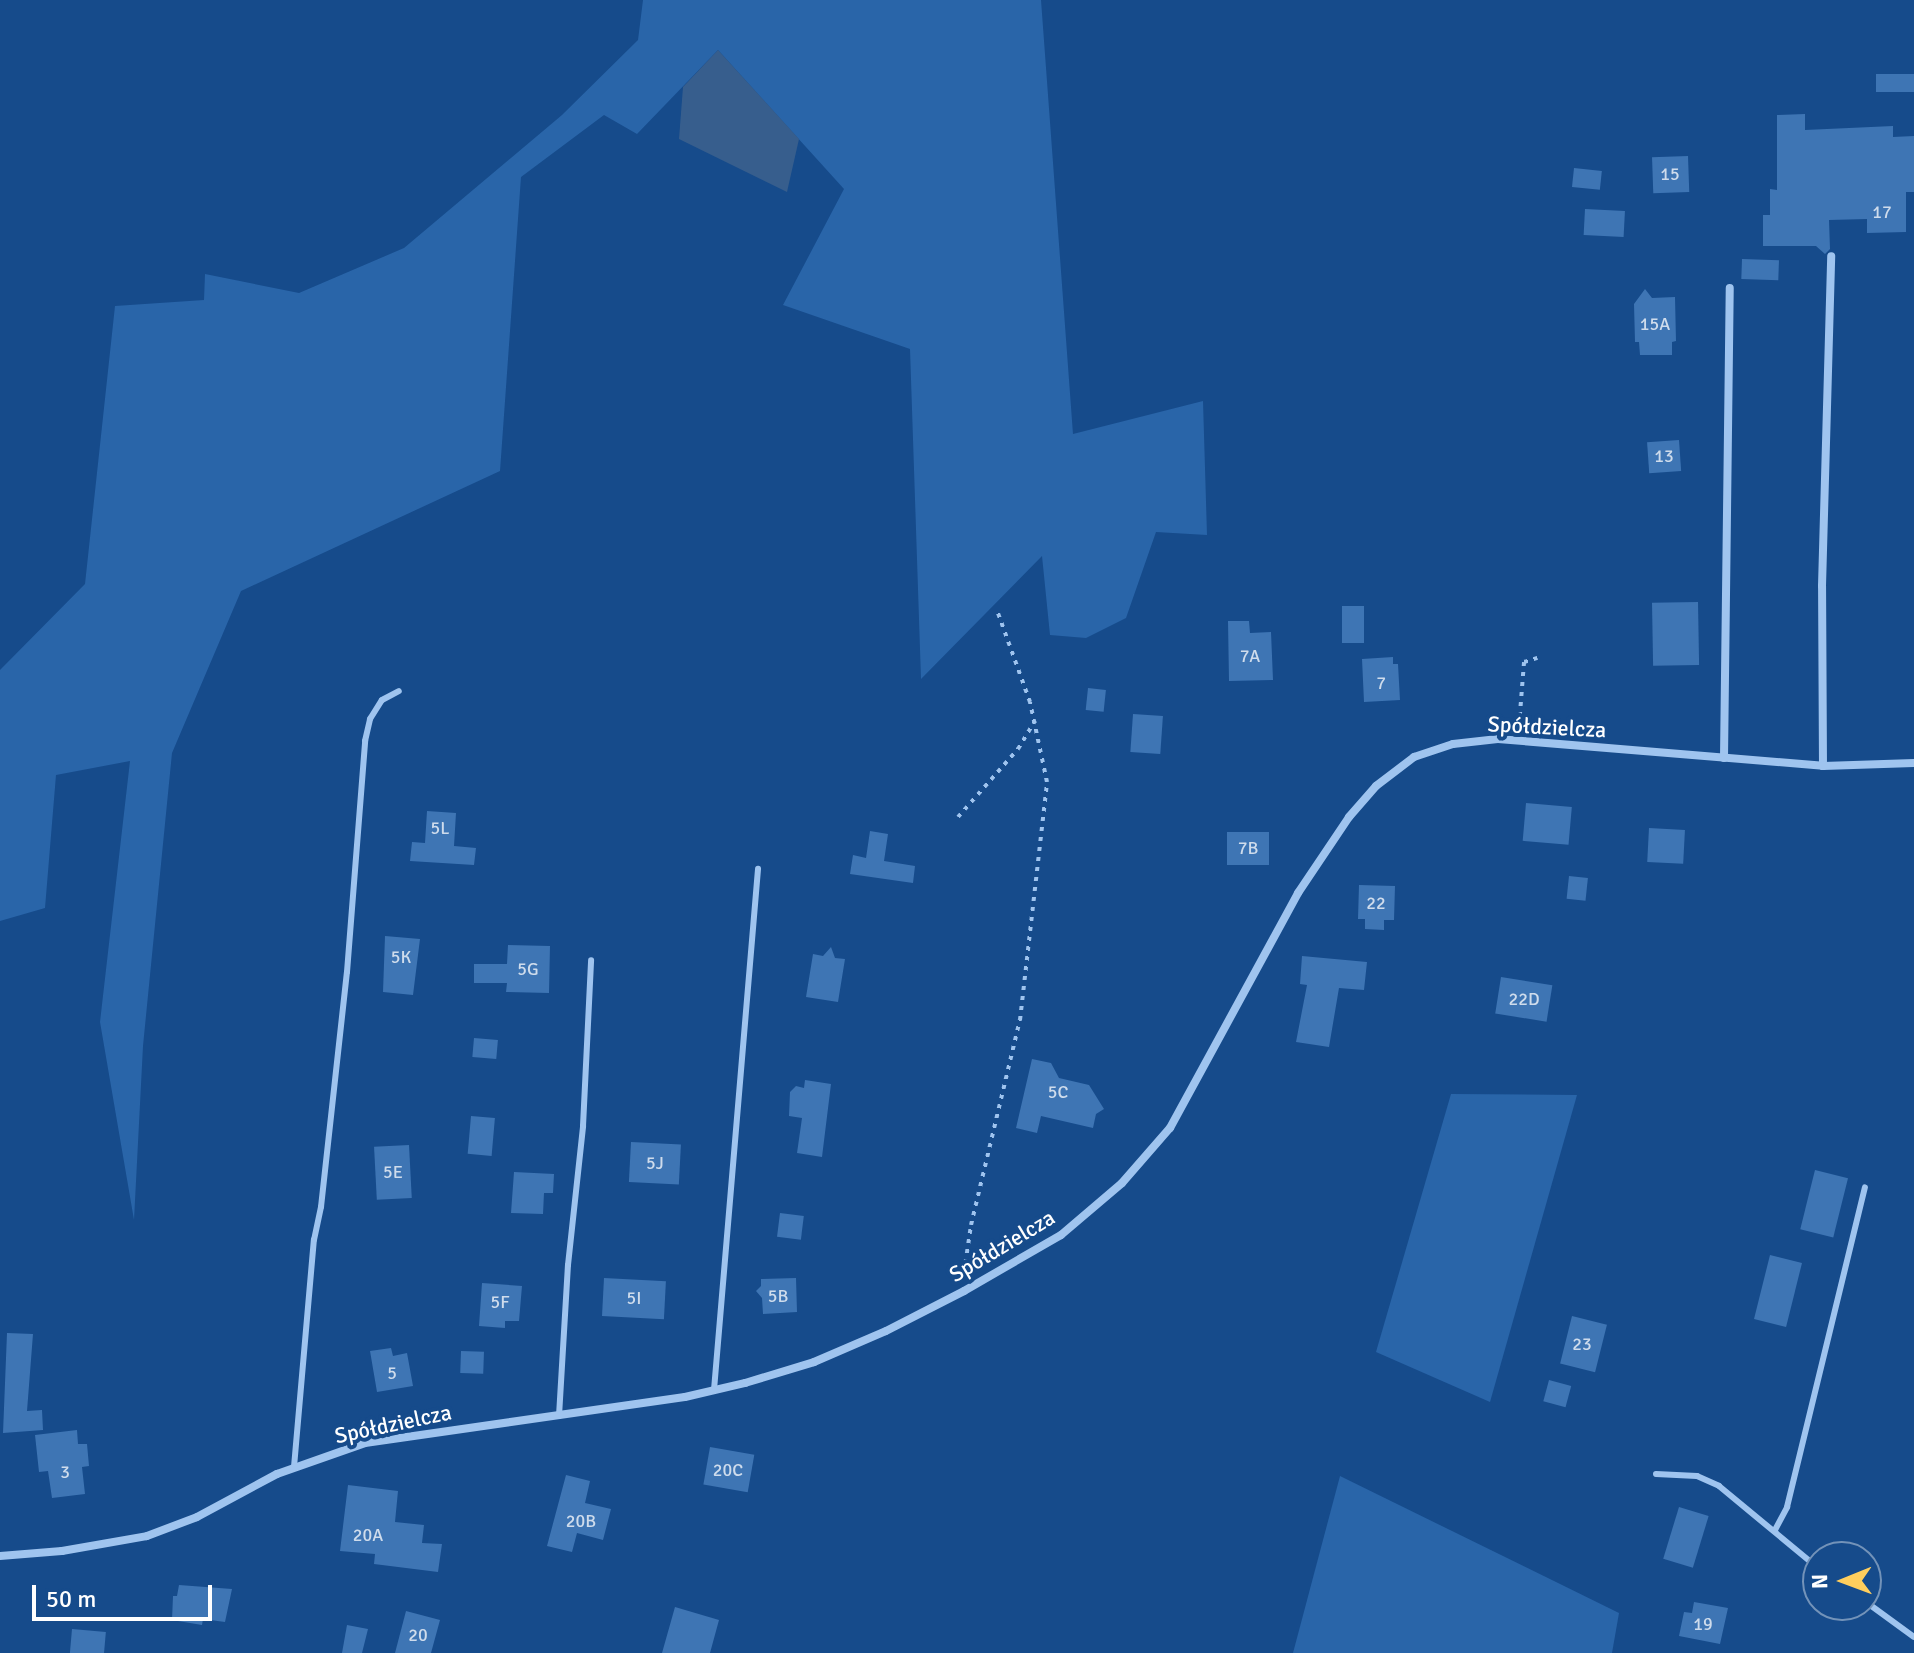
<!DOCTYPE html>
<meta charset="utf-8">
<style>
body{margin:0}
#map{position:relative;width:1914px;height:1653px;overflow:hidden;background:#164b8b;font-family:Signika,sans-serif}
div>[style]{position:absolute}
.green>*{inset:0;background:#2965a9}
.water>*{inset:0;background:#375e8d}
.building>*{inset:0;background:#3e75b4;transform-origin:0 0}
.path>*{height:4px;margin-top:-2px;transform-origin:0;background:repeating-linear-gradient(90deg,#9fc4ef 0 4px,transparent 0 10px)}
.lane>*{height:6px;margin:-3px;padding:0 3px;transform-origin:3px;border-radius:3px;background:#9fc4ef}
.street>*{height:8px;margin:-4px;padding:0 4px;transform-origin:4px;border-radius:4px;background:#9fc4ef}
span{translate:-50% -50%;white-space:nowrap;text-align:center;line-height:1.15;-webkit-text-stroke:8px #164b8b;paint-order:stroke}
.number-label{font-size:18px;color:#cfdcec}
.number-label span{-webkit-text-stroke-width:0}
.street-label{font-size:22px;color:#fff}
.north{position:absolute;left:1802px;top:1541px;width:80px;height:80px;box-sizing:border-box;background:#164b8b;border:2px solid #7393b9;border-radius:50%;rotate:269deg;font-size:22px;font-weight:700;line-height:32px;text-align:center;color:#fff}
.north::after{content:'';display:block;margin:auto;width:28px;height:36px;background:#ffce5d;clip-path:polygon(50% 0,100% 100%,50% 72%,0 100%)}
.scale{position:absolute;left:32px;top:1585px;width:180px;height:36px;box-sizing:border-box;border:4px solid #fff;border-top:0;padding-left:10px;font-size:24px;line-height:28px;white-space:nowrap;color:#fff;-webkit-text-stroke:6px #164b8b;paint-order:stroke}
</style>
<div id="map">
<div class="green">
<div style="clip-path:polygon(643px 0,1041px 0,1073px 434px,1203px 401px,1207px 535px,1156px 532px,1126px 618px,1086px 638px,1050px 635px,1042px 556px,921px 679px,910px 349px,783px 305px,844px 189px,718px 50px,637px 134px,604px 115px,521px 177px,500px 471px,241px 591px,172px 753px,143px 1046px,134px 1220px,100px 1022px,130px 761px,56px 775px,45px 908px,0 921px,0 670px,85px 584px,115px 306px,204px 300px,205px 274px,299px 293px,404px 248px,562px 115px,638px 40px)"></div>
<div style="clip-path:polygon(1451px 1094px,1577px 1095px,1490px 1402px,1376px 1352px)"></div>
<div style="clip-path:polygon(1340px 1476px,1619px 1613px,1612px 1653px,1293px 1653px)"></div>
</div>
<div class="water">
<div style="clip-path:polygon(718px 50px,799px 139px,787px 192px,679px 139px,683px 87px)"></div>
</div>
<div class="building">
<div style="left:1914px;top:74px;width:18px;height:38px;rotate:90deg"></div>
<div style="clip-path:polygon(1805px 114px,1805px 130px,1893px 126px,1893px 137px,1914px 136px,1914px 192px,1906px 192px,1906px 232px,1867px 233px,1867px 219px,1829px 220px,1830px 249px,1825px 254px,1816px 246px,1763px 246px,1763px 215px,1770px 215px,1770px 189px,1777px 190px,1777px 115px)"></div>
<div style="left:1688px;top:156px;width:36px;height:36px;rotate:88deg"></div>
<div style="left:1574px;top:168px;width:28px;height:19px;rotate:6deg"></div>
<div style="left:1585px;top:209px;width:40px;height:26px;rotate:3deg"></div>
<div style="left:1742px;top:259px;width:37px;height:20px;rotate:2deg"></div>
<div style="clip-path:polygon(1645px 289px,1652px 298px,1675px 297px,1676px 341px,1672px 342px,1672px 355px,1640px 355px,1639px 342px,1635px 342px,1634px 304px)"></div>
<div style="left:1679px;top:440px;width:31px;height:32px;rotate:86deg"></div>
<div style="left:1698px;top:602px;width:63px;height:46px;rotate:89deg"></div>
<div style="left:1342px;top:606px;width:22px;height:37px"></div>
<div style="clip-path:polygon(1228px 621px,1249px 621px,1250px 633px,1271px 632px,1273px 680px,1229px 681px)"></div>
<div style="clip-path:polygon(1393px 657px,1393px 664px,1398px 664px,1400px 700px,1364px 702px,1362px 659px)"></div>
<div style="left:1088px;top:688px;width:18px;height:22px;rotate:6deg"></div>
<div style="left:1133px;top:714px;width:30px;height:38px;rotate:4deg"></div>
<div style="left:1526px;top:803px;width:46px;height:38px;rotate:5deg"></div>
<div style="clip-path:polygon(427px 811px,456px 813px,454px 846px,476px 848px,474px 865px,410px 861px,412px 842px,425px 843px)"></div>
<div style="left:1649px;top:828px;width:36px;height:34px;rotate:3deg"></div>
<div style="clip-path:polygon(870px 831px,888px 834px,884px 861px,915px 866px,913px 883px,850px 874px,853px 855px,866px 858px)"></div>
<div style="left:1227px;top:832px;width:42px;height:33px"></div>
<div style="left:1569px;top:876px;width:19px;height:23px;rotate:6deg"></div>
<div style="clip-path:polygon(1359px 885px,1395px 886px,1394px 920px,1384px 920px,1384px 930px,1365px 929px,1365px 919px,1358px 919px)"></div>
<div style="clip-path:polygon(385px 936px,420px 939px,413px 995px,383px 992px)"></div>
<div style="clip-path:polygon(508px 945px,550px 946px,549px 993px,506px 992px,507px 983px,474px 983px,474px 964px,507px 964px)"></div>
<div style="clip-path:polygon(831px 947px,835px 958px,845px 959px,838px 1002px,806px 997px,813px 954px,823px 956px)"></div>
<div style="clip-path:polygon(1302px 956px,1367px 962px,1364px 990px,1339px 988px,1329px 1047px,1296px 1042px,1307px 985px,1300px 984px)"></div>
<div style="left:1501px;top:977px;width:52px;height:37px;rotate:9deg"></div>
<div style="left:474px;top:1038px;width:24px;height:19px;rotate:5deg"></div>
<div style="clip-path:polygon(1032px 1059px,1051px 1063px,1059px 1078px,1089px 1085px,1104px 1109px,1096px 1114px,1093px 1128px,1041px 1116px,1037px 1133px,1016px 1128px)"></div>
<div style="clip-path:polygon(805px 1080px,831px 1084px,822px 1157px,797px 1153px,802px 1118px,789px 1116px,790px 1092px,796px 1086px,804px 1088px)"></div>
<div style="left:471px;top:1116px;width:24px;height:38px;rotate:5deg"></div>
<div style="left:631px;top:1142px;width:50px;height:40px;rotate:3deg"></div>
<div style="left:409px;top:1145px;width:53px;height:35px;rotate:87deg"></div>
<div style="left:1815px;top:1170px;width:34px;height:61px;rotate:14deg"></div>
<div style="clip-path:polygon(514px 1172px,554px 1174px,553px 1193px,544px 1193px,543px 1214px,511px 1213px)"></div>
<div style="left:780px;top:1213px;width:24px;height:24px;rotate:7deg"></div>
<div style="left:1770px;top:1255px;width:33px;height:66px;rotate:14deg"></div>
<div style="left:604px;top:1278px;width:62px;height:38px;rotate:3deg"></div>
<div style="clip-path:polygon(796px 1278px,797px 1312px,763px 1314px,762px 1298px,756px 1291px,761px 1286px,761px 1279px)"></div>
<div style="clip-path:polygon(482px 1283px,522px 1286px,519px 1321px,505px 1321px,505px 1328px,479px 1326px)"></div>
<div style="left:1572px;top:1316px;width:36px;height:49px;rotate:14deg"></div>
<div style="clip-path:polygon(7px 1333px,33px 1334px,27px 1411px,42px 1410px,43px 1430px,3px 1433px)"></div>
<div style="clip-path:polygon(391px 1348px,393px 1356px,407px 1353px,413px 1386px,377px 1392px,370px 1351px)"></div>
<div style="left:461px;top:1351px;width:23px;height:22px;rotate:2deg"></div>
<div style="left:1549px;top:1380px;width:23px;height:22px;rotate:15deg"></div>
<div style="clip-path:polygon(77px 1430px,78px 1444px,87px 1444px,89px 1466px,82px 1467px,85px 1494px,52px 1498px,48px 1471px,39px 1472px,35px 1435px)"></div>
<div style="left:710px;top:1447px;width:45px;height:38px;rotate:10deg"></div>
<div style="clip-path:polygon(566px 1475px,590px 1481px,585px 1503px,611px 1509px,603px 1540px,577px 1533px,572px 1552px,547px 1546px)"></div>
<div style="clip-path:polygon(348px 1485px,398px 1491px,395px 1522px,424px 1525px,422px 1543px,442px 1544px,438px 1572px,374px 1564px,375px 1554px,340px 1551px)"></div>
<div style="left:1679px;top:1507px;width:31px;height:54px;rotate:17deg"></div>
<div style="clip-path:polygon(179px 1585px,232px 1589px,225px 1622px,203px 1619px,202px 1625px,172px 1620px,173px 1596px,177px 1596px)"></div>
<div style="clip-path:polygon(1694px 1602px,1728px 1608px,1720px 1644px,1679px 1636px,1684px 1612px,1692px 1613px)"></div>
<div style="clip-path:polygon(675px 1607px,719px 1620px,710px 1653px,662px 1653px)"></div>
<div style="clip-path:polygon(406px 1611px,440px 1620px,431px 1653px,395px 1653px)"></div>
<div style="clip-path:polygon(347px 1625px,368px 1629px,362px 1653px,342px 1653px)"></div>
<div style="left:72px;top:1629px;width:34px;height:24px;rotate:5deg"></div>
</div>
<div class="path">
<div style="left:1519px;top:726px;width:64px;rotate:-85.5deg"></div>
<div style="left:1524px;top:662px;width:14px;rotate:-17deg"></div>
<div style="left:958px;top:817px;width:91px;rotate:-48.6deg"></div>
<div style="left:1018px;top:749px;width:33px;rotate:-59deg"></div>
<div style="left:964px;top:1273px;width:49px;rotate:-81.7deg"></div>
<div style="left:971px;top:1225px;width:211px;rotate:-76.6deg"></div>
<div style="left:1020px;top:1020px;width:240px;rotate:-83.5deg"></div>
<div style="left:1047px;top:782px;width:82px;rotate:-102deg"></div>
<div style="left:1030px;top:702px;width:95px;rotate:-109.8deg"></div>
</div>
<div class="lane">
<div style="left:714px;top:1390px;width:523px;rotate:-85.17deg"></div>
<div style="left:559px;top:1416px;width:151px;rotate:-86.6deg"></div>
<div style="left:568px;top:1265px;width:140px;rotate:-83.8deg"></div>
<div style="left:583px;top:1126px;width:166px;rotate:-87.2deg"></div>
<div style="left:294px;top:1467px;width:228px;rotate:-85deg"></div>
<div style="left:314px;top:1240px;width:34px;rotate:-78deg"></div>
<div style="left:321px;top:1207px;width:236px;rotate:-83.7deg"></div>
<div style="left:347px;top:972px;width:232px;rotate:-85.5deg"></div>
<div style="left:365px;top:741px;width:23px;rotate:-77deg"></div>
<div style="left:370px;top:719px;width:22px;rotate:-58deg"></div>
<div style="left:382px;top:700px;width:19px;rotate:-28deg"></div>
<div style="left:1656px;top:1474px;width:41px;rotate:2.8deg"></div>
<div style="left:1697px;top:1476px;width:24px;rotate:24deg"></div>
<div style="left:1719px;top:1486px;width:129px;rotate:39.6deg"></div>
<div style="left:1775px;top:1530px;width:26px;rotate:-62deg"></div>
<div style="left:1787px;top:1507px;width:329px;rotate:-76.3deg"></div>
<div style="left:1866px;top:1602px;width:59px;rotate:36.1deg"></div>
</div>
<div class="street">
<div style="left:1724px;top:758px;width:470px;rotate:-89.3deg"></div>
<div style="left:1823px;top:766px;width:180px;rotate:-90.3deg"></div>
<div style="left:1822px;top:586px;width:330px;rotate:-88.4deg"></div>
<div style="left:0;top:1556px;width:62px;rotate:-4.6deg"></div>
<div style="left:62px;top:1551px;width:86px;rotate:-10deg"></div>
<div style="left:147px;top:1536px;width:53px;rotate:-20.8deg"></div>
<div style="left:197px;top:1517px;width:91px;rotate:-28.3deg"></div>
<div style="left:277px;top:1474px;width:93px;rotate:-19.4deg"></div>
<div style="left:365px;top:1443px;width:323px;rotate:-8.2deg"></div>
<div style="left:685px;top:1397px;width:62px;rotate:-13.1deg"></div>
<div style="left:745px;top:1383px;width:72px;rotate:-16.9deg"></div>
<div style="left:814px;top:1362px;width:78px;rotate:-23.3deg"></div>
<div style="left:886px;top:1331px;width:88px;rotate:-27.1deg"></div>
<div style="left:964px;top:1291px;width:112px;rotate:-30deg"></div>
<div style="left:1061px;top:1235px;width:80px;rotate:-40.4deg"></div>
<div style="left:1122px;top:1183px;width:73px;rotate:-48.9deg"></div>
<div style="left:1170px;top:1128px;width:268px;rotate:-61.4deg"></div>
<div style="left:1298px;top:893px;width:92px;rotate:-56.1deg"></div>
<div style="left:1349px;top:817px;width:41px;rotate:-48.9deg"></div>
<div style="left:1376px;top:786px;width:48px;rotate:-37.3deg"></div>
<div style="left:1414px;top:757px;width:41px;rotate:-18.4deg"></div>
<div style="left:1453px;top:744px;width:45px;rotate:-6.3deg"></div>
<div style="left:1498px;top:739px;width:326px;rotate:4.7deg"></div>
<div style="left:1823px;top:766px;width:91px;rotate:-1.9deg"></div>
</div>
<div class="number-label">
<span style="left:1670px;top:174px">15</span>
<span style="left:1882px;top:212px">17</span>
<span style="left:1655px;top:324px">15A</span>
<span style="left:1664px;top:456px">13</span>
<span style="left:1250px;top:656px">7A</span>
<span style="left:1381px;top:683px">7</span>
<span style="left:440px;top:828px">5L</span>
<span style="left:1248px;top:848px">7B</span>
<span style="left:1376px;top:903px">22</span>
<span style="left:401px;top:957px">5K</span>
<span style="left:528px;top:969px">5G</span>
<span style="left:1524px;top:999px">22D</span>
<span style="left:1058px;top:1092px">5C</span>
<span style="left:655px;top:1163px">5J</span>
<span style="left:393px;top:1172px">5E</span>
<span style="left:778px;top:1296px">5B</span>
<span style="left:634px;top:1298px">5I</span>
<span style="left:500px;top:1302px">5F</span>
<span style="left:1582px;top:1344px">23</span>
<span style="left:392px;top:1373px">5</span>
<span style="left:728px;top:1470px">20C</span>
<span style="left:65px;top:1472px">3</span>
<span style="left:581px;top:1521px">20B</span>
<span style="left:368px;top:1535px">20A</span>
<span style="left:1703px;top:1624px">19</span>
<span style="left:418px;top:1635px">20</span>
</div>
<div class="street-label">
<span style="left:1547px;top:727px;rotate:3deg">Spółdzielcza</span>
<span style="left:1002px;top:1246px;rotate:-31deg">Spółdzielcza</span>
<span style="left:393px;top:1424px;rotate:-12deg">Spółdzielcza</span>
</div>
<div class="north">N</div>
<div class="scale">50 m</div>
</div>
